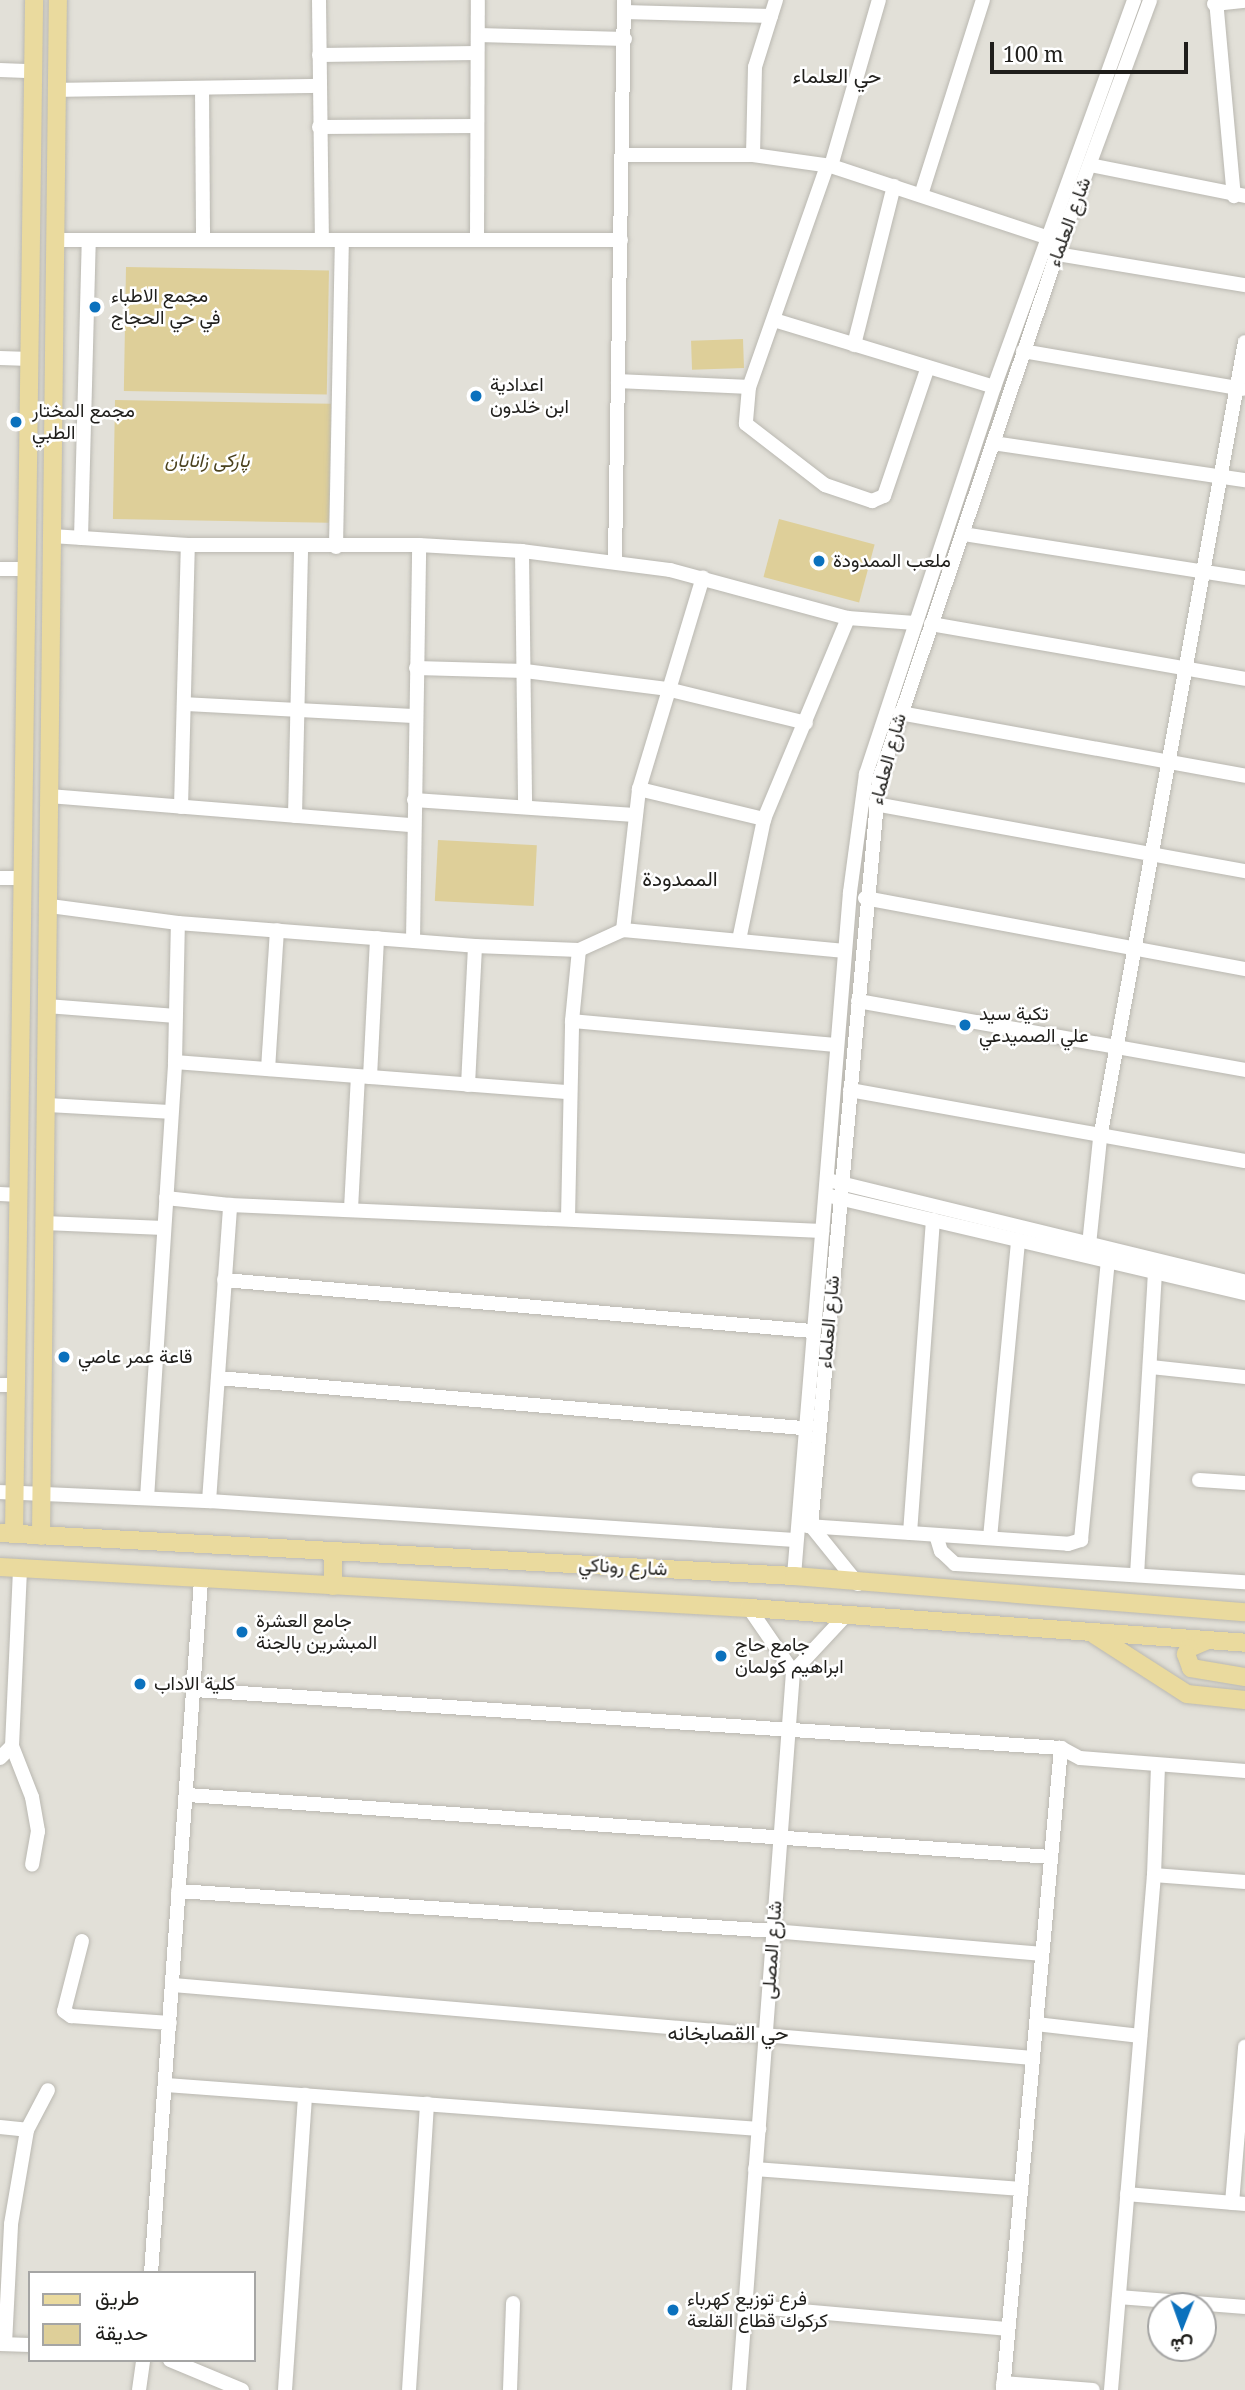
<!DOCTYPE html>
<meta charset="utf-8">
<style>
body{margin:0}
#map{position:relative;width:1245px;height:2390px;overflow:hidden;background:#e2e0d8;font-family:"Noto Serif",Vazirmatn,serif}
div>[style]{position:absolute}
.green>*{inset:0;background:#decf99;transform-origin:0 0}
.roads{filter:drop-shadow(0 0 2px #bab8b1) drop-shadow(0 0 2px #bab8b1)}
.minor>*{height:14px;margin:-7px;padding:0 7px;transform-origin:7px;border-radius:7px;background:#fff}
.major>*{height:18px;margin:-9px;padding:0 9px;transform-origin:9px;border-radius:9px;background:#eada9e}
.dots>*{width:19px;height:19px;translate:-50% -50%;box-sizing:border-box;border:4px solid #fff;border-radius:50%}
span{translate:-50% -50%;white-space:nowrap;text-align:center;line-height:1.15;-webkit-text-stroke:5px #fff;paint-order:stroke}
.street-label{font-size:19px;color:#1f1e1b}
.poi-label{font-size:19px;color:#1f1e1b}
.left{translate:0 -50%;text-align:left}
.park-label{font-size:19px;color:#4b421e;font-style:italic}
.neighbourhood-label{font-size:21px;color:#1f1e1b}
.legend{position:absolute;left:28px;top:2271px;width:228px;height:91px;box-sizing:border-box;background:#fff;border:2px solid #a5a5a4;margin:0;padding:9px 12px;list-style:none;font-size:21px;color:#1f1e1b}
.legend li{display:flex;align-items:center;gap:14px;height:35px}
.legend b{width:35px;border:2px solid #a5a5a4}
.north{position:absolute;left:1147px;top:2292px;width:70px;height:70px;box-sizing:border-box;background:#fff;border:2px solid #a5a5a4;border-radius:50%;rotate:181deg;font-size:19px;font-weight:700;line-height:28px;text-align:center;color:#1f1e1b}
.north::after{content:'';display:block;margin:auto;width:24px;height:32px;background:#0b71bd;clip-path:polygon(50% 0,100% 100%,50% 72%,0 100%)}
.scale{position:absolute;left:990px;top:42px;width:198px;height:32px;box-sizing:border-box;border:4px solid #1f1e1b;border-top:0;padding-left:9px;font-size:21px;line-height:24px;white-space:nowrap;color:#1f1e1b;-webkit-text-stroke:5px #fff;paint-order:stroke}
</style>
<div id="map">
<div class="green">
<div style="left:126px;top:267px;width:203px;height:124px;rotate:1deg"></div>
<div style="left:743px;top:339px;width:29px;height:52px;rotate:88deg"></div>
<div style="left:115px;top:400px;width:216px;height:119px;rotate:1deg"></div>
<div style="left:779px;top:519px;width:99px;height:60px;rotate:15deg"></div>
<div style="left:438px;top:840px;width:99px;height:61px;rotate:3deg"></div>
</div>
<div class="roads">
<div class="minor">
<div style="left:319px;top:0;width:240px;rotate:89.3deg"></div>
<div style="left:1216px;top:0;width:197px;rotate:84.8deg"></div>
<div style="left:1214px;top:4px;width:31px;rotate:-6deg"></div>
<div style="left:624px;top:12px;width:147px;rotate:1.6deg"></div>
<div style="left:478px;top:35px;width:147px;rotate:1.6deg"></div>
<div style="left:319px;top:55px;width:158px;rotate:-0.7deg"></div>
<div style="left:0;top:70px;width:33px;rotate:2deg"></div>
<div style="left:202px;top:88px;width:152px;rotate:89.6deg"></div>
<div style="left:57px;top:90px;width:262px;rotate:-0.9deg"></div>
<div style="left:319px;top:127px;width:158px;rotate:-0.4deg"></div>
<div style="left:625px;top:155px;width:128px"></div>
<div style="left:753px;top:155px;width:79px;rotate:8deg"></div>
<div style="left:831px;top:166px;width:226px;rotate:18.3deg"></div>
<div style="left:753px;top:155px;width:88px;rotate:-88.7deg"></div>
<div style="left:755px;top:67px;width:70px;rotate:-72.6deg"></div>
<div style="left:1090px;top:165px;width:158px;rotate:11.3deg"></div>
<div style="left:827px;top:166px;width:234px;rotate:109.4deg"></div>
<div style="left:749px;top:387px;width:37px;rotate:95deg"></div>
<div style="left:746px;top:424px;width:100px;rotate:37.7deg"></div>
<div style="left:825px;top:485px;width:50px;rotate:18.8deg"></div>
<div style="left:872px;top:501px;width:13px;rotate:-23deg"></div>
<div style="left:884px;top:496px;width:136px;rotate:-71.2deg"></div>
<div style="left:831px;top:166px;width:173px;rotate:-73.9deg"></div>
<div style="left:921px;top:195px;width:205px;rotate:-72.4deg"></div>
<div style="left:59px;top:240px;width:562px"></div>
<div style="left:477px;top:240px;width:240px;rotate:-89.8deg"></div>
<div style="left:1057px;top:254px;width:191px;rotate:9.4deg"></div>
<div style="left:774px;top:320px;width:230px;rotate:16.9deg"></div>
<div style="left:854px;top:345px;width:164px;rotate:-75.9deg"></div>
<div style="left:1023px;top:351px;width:223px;rotate:9.8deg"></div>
<div style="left:0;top:358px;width:30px;rotate:2deg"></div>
<div style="left:618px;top:381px;width:131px;rotate:2.6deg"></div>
<div style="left:993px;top:443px;width:255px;rotate:8.4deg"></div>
<div style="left:963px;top:534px;width:285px;rotate:8.9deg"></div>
<div style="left:52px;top:536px;width:136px;rotate:3.8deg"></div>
<div style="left:188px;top:545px;width:231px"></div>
<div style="left:419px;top:545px;width:103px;rotate:3.3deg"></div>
<div style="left:522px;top:551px;width:149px;rotate:7.3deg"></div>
<div style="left:670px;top:570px;width:184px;rotate:15.1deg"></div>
<div style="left:848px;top:618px;width:67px;rotate:4.3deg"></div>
<div style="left:81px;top:538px;width:298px;rotate:-88.5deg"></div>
<div style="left:336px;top:547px;width:307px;rotate:-88.9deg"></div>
<div style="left:522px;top:551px;width:255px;rotate:89.3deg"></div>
<div style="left:615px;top:560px;width:560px;rotate:-89.08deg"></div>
<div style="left:0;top:569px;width:26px"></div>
<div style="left:931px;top:624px;width:319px;rotate:9.9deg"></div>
<div style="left:416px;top:668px;width:109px;rotate:1.6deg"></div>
<div style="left:525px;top:671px;width:143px;rotate:7.2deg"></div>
<div style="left:667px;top:689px;width:143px;rotate:13.7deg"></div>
<div style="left:184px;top:704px;width:232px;rotate:3deg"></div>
<div style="left:900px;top:713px;width:351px;rotate:10.3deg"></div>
<div style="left:639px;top:789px;width:129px;rotate:13.5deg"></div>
<div style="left:49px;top:796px;width:365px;rotate:4.6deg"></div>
<div style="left:414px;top:800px;width:221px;rotate:3.9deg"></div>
<div style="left:875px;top:804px;width:376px;rotate:10.3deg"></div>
<div style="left:181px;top:807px;width:262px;rotate:-88.5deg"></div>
<div style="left:295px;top:816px;width:268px;rotate:-88.7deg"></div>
<div style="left:0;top:878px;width:22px"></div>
<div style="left:865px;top:898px;width:387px;rotate:10.6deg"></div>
<div style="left:50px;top:906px;width:129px;rotate:7.6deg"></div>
<div style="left:178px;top:923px;width:298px;rotate:4.4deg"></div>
<div style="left:475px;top:946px;width:104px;rotate:2.2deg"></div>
<div style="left:579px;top:950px;width:48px;rotate:-24.4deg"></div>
<div style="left:623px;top:930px;width:223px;rotate:5.4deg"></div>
<div style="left:623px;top:930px;width:142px;rotate:-83.5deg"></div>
<div style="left:639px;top:789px;width:221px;rotate:-73.2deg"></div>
<div style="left:413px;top:940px;width:395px;rotate:-89.1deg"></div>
<div style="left:739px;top:940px;width:124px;rotate:-78.3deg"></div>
<div style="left:764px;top:819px;width:218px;rotate:-67.3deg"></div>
<div style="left:858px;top:1001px;width:393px;rotate:10.1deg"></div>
<div style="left:47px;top:1006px;width:129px;rotate:4.4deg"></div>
<div style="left:572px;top:1021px;width:266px;rotate:5.2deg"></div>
<div style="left:175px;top:1062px;width:395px;rotate:4.4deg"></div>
<div style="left:268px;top:1069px;width:139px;rotate:-86.3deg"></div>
<div style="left:370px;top:1077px;width:139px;rotate:-87.1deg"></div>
<div style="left:468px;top:1085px;width:139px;rotate:-87.1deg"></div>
<div style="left:850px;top:1090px;width:401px;rotate:10.2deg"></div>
<div style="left:46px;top:1105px;width:125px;rotate:3.2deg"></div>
<div style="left:832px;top:1181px;width:425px;rotate:13.7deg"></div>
<div style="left:0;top:1194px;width:19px;rotate:3deg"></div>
<div style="left:830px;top:1196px;width:426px;rotate:13.2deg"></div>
<div style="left:166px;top:1198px;width:64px;rotate:6.2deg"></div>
<div style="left:230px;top:1205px;width:593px;rotate:2.51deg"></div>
<div style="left:351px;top:1209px;width:132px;rotate:-87deg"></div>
<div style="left:568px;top:1218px;width:197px;rotate:-88.8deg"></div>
<div style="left:572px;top:1021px;width:71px;rotate:-84.4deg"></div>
<div style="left:44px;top:1223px;width:120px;rotate:2.4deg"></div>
<div style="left:1089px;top:1245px;width:108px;rotate:-84.1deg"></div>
<div style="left:1100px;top:1138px;width:809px;rotate:-79.68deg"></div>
<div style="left:224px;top:1280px;width:590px;rotate:4.96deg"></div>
<div style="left:1151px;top:1367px;width:95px;rotate:6.1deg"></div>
<div style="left:218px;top:1378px;width:587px;rotate:4.89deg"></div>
<div style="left:0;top:1385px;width:16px"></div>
<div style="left:1199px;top:1480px;width:46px;rotate:3.7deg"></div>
<div style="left:0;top:1492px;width:209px;rotate:2.5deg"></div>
<div style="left:209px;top:1501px;width:587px;rotate:3.81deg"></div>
<div style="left:147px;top:1498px;width:437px;rotate:-86.3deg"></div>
<div style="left:175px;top:1062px;width:139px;rotate:-88.8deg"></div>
<div style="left:209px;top:1501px;width:297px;rotate:-85.9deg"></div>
<div style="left:807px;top:1526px;width:262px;rotate:3.9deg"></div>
<div style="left:1068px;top:1544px;width:14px;rotate:-17deg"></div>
<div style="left:1081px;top:1540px;width:279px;rotate:-84.5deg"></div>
<div style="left:910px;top:1533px;width:314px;rotate:-85.8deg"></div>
<div style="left:936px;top:1535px;width:17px;rotate:73deg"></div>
<div style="left:941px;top:1551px;width:19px;rotate:43deg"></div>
<div style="left:955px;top:1564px;width:291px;rotate:3.6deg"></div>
<div style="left:990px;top:1538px;width:299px;rotate:-84.6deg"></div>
<div style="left:1137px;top:1575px;width:303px;rotate:-86.6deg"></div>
<div style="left:794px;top:1576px;width:686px;rotate:-85.32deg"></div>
<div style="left:850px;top:892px;width:119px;rotate:-82.3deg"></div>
<div style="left:866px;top:774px;width:408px;rotate:-71.7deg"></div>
<div style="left:994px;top:387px;width:412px;rotate:-70.1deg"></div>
<div style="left:858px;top:1584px;width:75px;rotate:-129deg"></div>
<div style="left:811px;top:1526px;width:749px;rotate:-84.79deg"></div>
<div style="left:879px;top:780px;width:577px;rotate:-71.31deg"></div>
<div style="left:1064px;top:233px;width:248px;rotate:-69.7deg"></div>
<div style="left:793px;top:1672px;width:79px;rotate:-47deg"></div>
<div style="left:195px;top:1690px;width:868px;rotate:3.83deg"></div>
<div style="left:1061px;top:1748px;width:21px;rotate:28deg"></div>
<div style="left:1080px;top:1758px;width:166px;rotate:4.5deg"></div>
<div style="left:12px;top:1746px;width:55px;rotate:68.6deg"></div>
<div style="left:32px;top:1797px;width:35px;rotate:80deg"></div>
<div style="left:38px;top:1831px;width:34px;rotate:100deg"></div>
<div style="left:0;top:1758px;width:17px;rotate:-45deg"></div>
<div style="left:12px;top:1746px;width:179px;rotate:-87.4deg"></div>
<div style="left:188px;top:1795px;width:865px;rotate:4.11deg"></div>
<div style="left:1154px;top:1875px;width:91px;rotate:4.4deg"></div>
<div style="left:178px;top:1891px;width:597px;rotate:3.84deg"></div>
<div style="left:774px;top:1931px;width:269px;rotate:4.9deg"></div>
<div style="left:82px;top:1941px;width:72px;rotate:104.4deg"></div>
<div style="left:64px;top:2011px;width:9px;rotate:36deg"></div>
<div style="left:71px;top:2016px;width:99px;rotate:4deg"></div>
<div style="left:173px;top:1985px;width:863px;rotate:4.85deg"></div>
<div style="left:1036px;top:2024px;width:105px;rotate:6.6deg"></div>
<div style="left:166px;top:2085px;width:595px;rotate:4.24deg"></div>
<div style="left:0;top:2127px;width:27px;rotate:6deg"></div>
<div style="left:755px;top:2169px;width:267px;rotate:4.3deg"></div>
<div style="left:1127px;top:2194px;width:118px;rotate:4.8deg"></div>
<div style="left:1232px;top:2203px;width:157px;rotate:-85.2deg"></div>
<div style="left:151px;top:2273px;width:695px;rotate:-85.87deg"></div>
<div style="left:1119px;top:2297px;width:126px;rotate:4.5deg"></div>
<div style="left:745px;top:2306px;width:264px;rotate:5deg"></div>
<div style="left:0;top:2344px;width:30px;rotate:2deg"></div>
<div style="left:5px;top:2344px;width:120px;rotate:-87.1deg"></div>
<div style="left:11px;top:2224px;width:95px;rotate:-80.3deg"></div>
<div style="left:27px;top:2130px;width:45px;rotate:-62.3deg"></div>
<div style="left:170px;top:2360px;width:78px;rotate:22.6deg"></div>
<div style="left:1003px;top:2383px;width:90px;rotate:4.4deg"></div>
<div style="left:139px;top:2390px;width:30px;rotate:-82deg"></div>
<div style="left:285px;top:2390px;width:296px;rotate:-86.1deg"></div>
<div style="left:409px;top:2390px;width:287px;rotate:-86.4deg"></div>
<div style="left:510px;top:2390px;width:87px;rotate:-88deg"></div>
<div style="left:739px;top:2390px;width:720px;rotate:-85.7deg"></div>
<div style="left:793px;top:1672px;width:78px;rotate:-124.5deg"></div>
<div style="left:1003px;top:2390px;width:645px;rotate:-84.84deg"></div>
<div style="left:1111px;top:2390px;width:517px;rotate:-85.23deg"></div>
<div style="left:1154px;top:1875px;width:110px;rotate:-87.9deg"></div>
</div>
<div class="major">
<div style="left:0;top:1533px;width:795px;rotate:3.1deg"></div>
<div style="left:794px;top:1576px;width:452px;rotate:4.6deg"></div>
<div style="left:14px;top:1534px;width:1534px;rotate:-89.25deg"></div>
<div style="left:41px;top:1536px;width:1536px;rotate:-89.37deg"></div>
<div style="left:0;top:1567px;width:750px;rotate:3.13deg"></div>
<div style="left:749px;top:1608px;width:497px;rotate:4deg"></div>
<div style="left:333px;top:1586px;width:35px;rotate:-90deg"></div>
<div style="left:1095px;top:1635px;width:109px;rotate:32.7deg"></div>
<div style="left:1187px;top:1694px;width:58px;rotate:5.9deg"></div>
<div style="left:1208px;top:1640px;width:21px;rotate:157deg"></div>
<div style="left:1189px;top:1648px;width:7px;rotate:117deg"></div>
<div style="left:1186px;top:1654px;width:15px;rotate:70deg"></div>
<div style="left:1191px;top:1668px;width:55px;rotate:9.5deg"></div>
</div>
</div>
<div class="dots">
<div style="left:95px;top:307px;background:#0b71bd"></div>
<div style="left:476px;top:396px;background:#0b71bd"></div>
<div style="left:16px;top:422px;background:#0b71bd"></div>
<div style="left:819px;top:561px;background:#0b71bd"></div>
<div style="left:965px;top:1025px;background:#0b71bd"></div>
<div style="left:64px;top:1357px;background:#0b71bd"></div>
<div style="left:242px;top:1632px;background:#0b71bd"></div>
<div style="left:721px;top:1656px;background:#0b71bd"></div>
<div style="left:140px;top:1684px;background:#0b71bd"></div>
<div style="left:673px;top:2310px;background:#0b71bd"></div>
</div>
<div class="street-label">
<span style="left:1069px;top:222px;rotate:-70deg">شارع العلماء</span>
<span style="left:888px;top:759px;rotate:-75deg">شارع العلماء</span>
<span style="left:829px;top:1322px;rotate:-85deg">شارع العلماء</span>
<span style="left:623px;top:1567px;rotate:3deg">شارع روناكي</span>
<span style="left:772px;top:1950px;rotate:-86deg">شارع المصلى</span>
</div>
<div class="poi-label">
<span class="left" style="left:111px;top:307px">مجمع الاطباء<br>في حي الحجاج</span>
<span class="left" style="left:490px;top:396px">اعدادية<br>ابن خلدون</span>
<span class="left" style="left:32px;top:422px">مجمع المختار<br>الطبي</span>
<span class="left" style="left:833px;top:561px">ملعب الممدودة</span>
<span class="left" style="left:979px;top:1025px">تكية سيد<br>علي الصميدعي</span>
<span class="left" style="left:78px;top:1357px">قاعة عمر عاصي</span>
<span class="left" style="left:256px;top:1632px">جامع العشرة<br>المبشرين بالجنة</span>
<span class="left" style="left:735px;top:1656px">جامع حاج<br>ابراهيم كولمان</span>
<span class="left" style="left:154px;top:1684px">كلية الاداب</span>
<span class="left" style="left:687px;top:2310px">فرع توزيع كهرباء<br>كركوك قطاع القلعة</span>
</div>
<div class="park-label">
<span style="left:207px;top:461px">پارکی زانایان</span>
</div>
<div class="neighbourhood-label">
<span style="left:837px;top:75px">حي العلماء</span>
<span style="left:680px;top:878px">الممدودة</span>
<span style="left:728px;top:2032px">حي القصابخانه</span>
</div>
<ul class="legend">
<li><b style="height:9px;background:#eada9e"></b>طريق</li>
<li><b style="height:19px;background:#decf99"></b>حديقة</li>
</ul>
<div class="north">ش</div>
<div class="scale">100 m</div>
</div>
